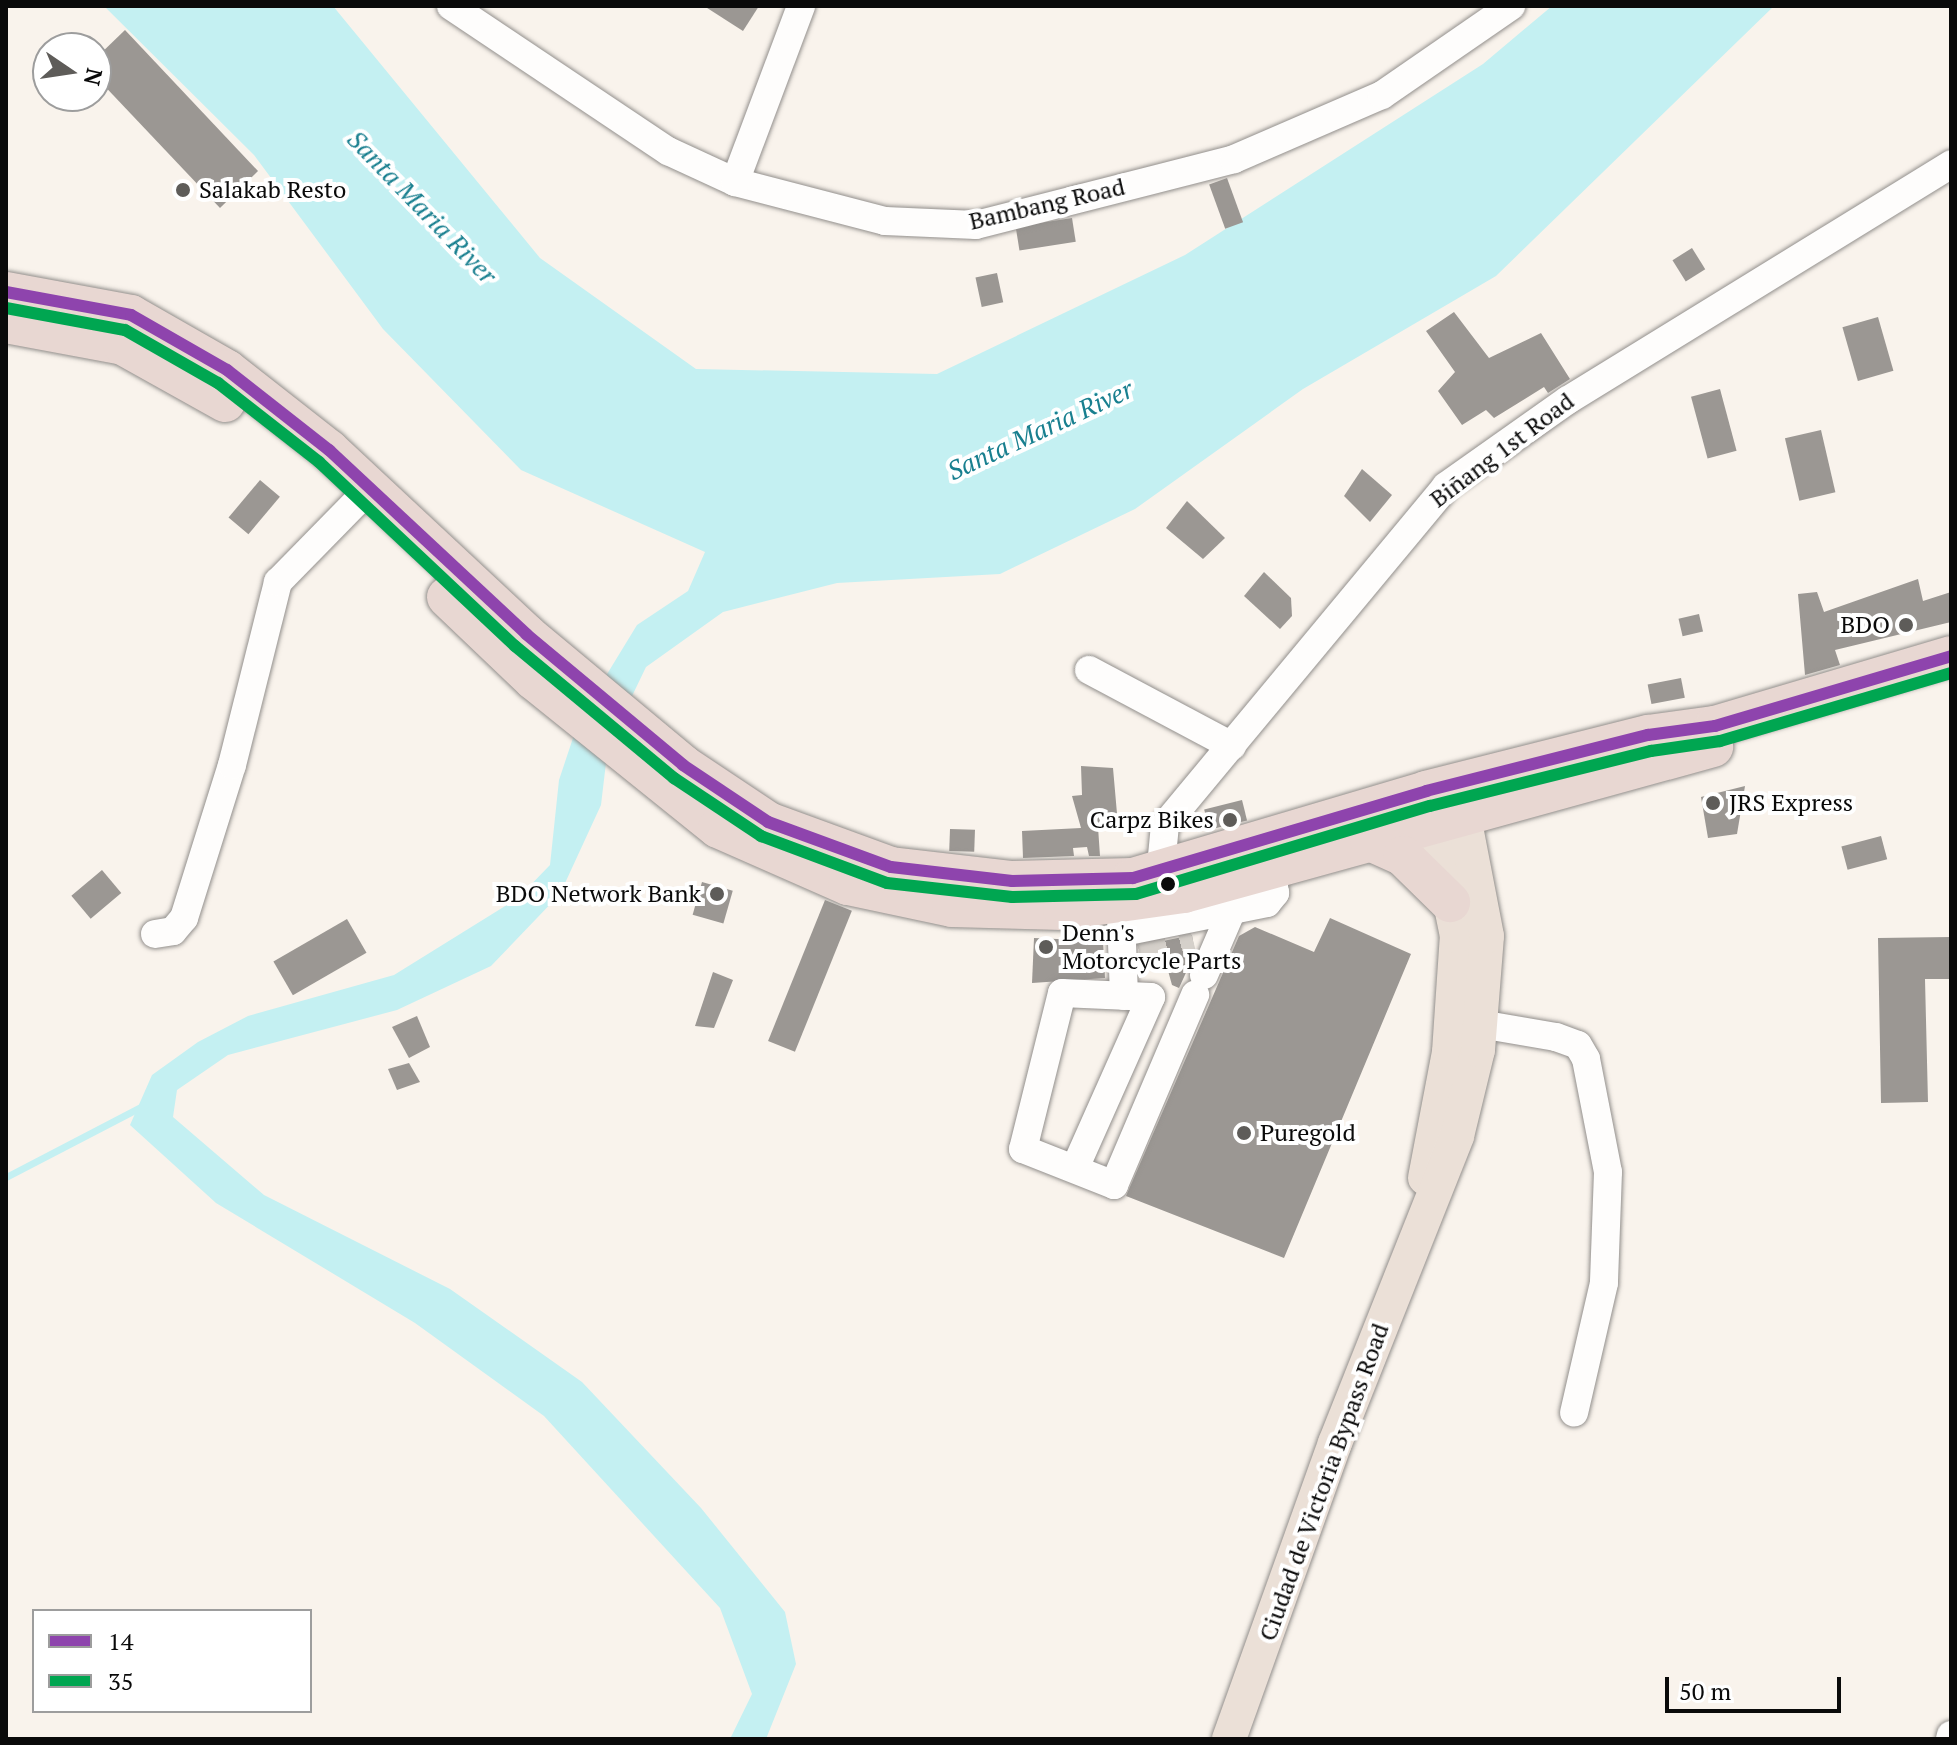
<!DOCTYPE html>
<meta charset="utf-8">
<style>
body{margin:0}
#map{position:relative;width:1957px;height:1745px;overflow:hidden;background:#f9f3ec;font-family:"PT Serif",serif}
div>[style]{position:absolute}
.water>*{inset:0;background:#c4f0f2}
.stream>*{height:7px;margin:-3.5px;padding:0 3.5px;transform-origin:3.5px;border-radius:3.5px;background:#c4f0f2}
.building>*{inset:0;background:#9b9793;transform-origin:0 0}
.minor-tunnel>*{height:28px;margin-top:-14px;transform-origin:0;background:repeating-linear-gradient(90deg,#d5d0ca 0 28px,transparent 0 42px)}
.roads{filter:drop-shadow(0 0 2px #928f8c) drop-shadow(0 0 2px #928f8c)}
.minor>*{height:28px;margin:-14px;padding:0 14px;transform-origin:14px;border-radius:14px;background:#fefdfc}
.major>*{height:34px;margin:-17px;padding:0 17px;transform-origin:17px;border-radius:17px;background:#ebe0d7}
.highway>*{height:40px;margin:-20px;padding:0 20px;transform-origin:20px;border-radius:20px;background:#e8d7d2}
.bus-1>*{height:12px;margin:-6px;padding:0 6px;transform-origin:6px;border-radius:6px;background:#8e44ad}
.bus-2>*{height:12px;margin:-6px;padding:0 6px;transform-origin:6px;border-radius:6px;background:#00a651}
.dots>*{width:22px;height:22px;translate:-50% -50%;box-sizing:border-box;border:4px solid #fff;border-radius:50%}
span{translate:-50% -50%;white-space:nowrap;text-align:center;line-height:1.15;-webkit-text-stroke:8px #fff;paint-order:stroke}
.poi-label{font-size:24px;color:#0a0a0a}
.left{translate:0 -50%;text-align:left}
.right{translate:-100% -50%;text-align:right}
.street-label{font-size:24px;color:#0a0a0a}
.water-label{font-size:26px;color:#187f8f;font-style:italic}
.frame{position:absolute;inset:0;border:8px solid #0a0a0a;pointer-events:none}
.legend{position:absolute;left:32px;top:1609px;width:280px;height:104px;box-sizing:border-box;background:#fff;border:2px solid #9d9d9d;margin:0;padding:10px 14px;list-style:none;font-size:24px;color:#0a0a0a}
.legend li{display:flex;align-items:center;gap:16px;height:40px}
.legend b{width:40px;border:2px solid #9d9d9d}
.north{position:absolute;left:32px;top:32px;width:80px;height:80px;box-sizing:border-box;background:#fff;border:2px solid #9d9d9d;border-radius:50%;rotate:103deg;font-size:22px;font-weight:700;line-height:32px;text-align:center;color:#0a0a0a}
.north::after{content:'';display:block;margin:auto;width:28px;height:36px;background:#5e5c59;clip-path:polygon(50% 0,100% 100%,50% 72%,0 100%)}
.scale{position:absolute;left:1665px;top:1677px;width:176px;height:36px;box-sizing:border-box;border:4px solid #0a0a0a;border-top:0;padding-left:10px;font-size:24px;line-height:28px;white-space:nowrap;color:#0a0a0a;-webkit-text-stroke:6px #fff;paint-order:stroke}
</style>
<div id="map">
<div class="water">
<div style="clip-path:polygon(104px 6px,333px 6px,540px 258px,696px 369px,937px 374px,1185px 255px,1483px 64px,1552px 6px,1774px 6px,1496px 276px,1303px 389px,1135px 509px,1000px 574px,837px 583px,723px 612px,646px 667px,608px 746px,601px 805px,560px 894px,491px 966px,397px 1010px,228px 1055px,177px 1090px,173px 1117px,264px 1195px,450px 1289px,582px 1382px,701px 1508px,785px 1612px,796px 1664px,766px 1739px,730px 1739px,752px 1694px,720px 1608px,544px 1416px,415px 1323px,216px 1203px,130px 1125px,152px 1075px,198px 1042px,248px 1016px,394px 975px,518px 898px,550px 865px,559px 780px,579px 720px,637px 625px,688px 591px,705px 552px,521px 470px,383px 329px,254px 155px)"></div>
</div>
<div class="stream">
<div style="left:6px;top:1177px;width:158px;rotate:-27.5deg"></div>
</div>
<div class="building">
<div style="clip-path:polygon(704px 6px,759px 6px,743px 31px)"></div>
<div style="clip-path:polygon(125px 30px,258px 171px,220px 208px,96px 77px,96px 58px)"></div>
<div style="left:1227px;top:178px;width:47px;height:19px;rotate:70deg"></div>
<div style="left:1072px;top:218px;width:24px;height:57px;rotate:81deg"></div>
<div style="left:1692px;top:248px;width:25px;height:23px;rotate:58deg"></div>
<div style="left:997px;top:273px;width:30px;height:22px;rotate:78deg"></div>
<div style="clip-path:polygon(1454px 312px,1489px 358px,1541px 333px,1570px 379px,1548px 393px,1544px 387px,1494px 418px,1486px 410px,1462px 425px,1438px 391px,1455px 372px,1426px 331px)"></div>
<div style="left:1878px;top:317px;width:56px;height:37px;rotate:74deg"></div>
<div style="left:1720px;top:389px;width:64px;height:30px;rotate:75deg"></div>
<div style="left:1821px;top:430px;width:64px;height:37px;rotate:77deg"></div>
<div style="clip-path:polygon(1362px 469px,1392px 495px,1370px 522px,1344px 496px)"></div>
<div style="left:260px;top:480px;width:26px;height:49px;rotate:40deg"></div>
<div style="clip-path:polygon(1187px 501px,1225px 538px,1203px 559px,1166px 528px)"></div>
<div style="clip-path:polygon(1264px 572px,1291px 598px,1292px 616px,1280px 629px,1244px 596px)"></div>
<div style="clip-path:polygon(1918px 579px,1923px 601px,1951px 592px,1951px 622px,1835px 650px,1840px 665px,1805px 675px,1798px 594px,1817px 592px,1824px 612px)"></div>
<div style="left:1699px;top:614px;width:18px;height:21px;rotate:77deg"></div>
<div style="left:1681px;top:678px;width:20px;height:34px;rotate:79deg"></div>
<div style="clip-path:polygon(1081px 766px,1113px 768px,1118px 825px,1098px 827px,1100px 856px,1089px 856px,1087px 847px,1073px 848px,1074px 856px,1023px 858px,1022px 831px,1081px 828px,1072px 796px,1082px 795px)"></div>
<div style="clip-path:polygon(1745px 786px,1737px 834px,1708px 838px,1701px 797px)"></div>
<div style="left:1242px;top:800px;width:21px;height:39px;rotate:76deg"></div>
<div style="left:950px;top:829px;width:25px;height:22px;rotate:2deg"></div>
<div style="left:1881px;top:836px;width:24px;height:41px;rotate:75deg"></div>
<div style="left:102px;top:870px;width:30px;height:40px;rotate:50deg"></div>
<div style="left:702px;top:882px;width:32px;height:34px;rotate:16deg"></div>
<div style="left:825px;top:900px;width:29px;height:152px;rotate:22deg"></div>
<div style="clip-path:polygon(1330px 918px,1411px 954px,1284px 1258px,1126px 1196px,1239px 936px,1255px 927px,1314px 952px)"></div>
<div style="left:347px;top:919px;width:39px;height:85px;rotate:60deg"></div>
<div style="clip-path:polygon(1192px 935px,1195px 953px,1179px 988px,1172px 985px,1165px 960px,1141px 964px,1139px 946px)"></div>
<div style="clip-path:polygon(1951px 937px,1951px 979px,1925px 979px,1928px 1102px,1881px 1103px,1878px 938px)"></div>
<div style="clip-path:polygon(1034px 938px,1103px 941px,1105px 978px,1032px 983px)"></div>
<div style="clip-path:polygon(713px 972px,733px 980px,714px 1028px,695px 1026px)"></div>
<div style="clip-path:polygon(417px 1016px,430px 1047px,409px 1058px,392px 1027px)"></div>
<div style="clip-path:polygon(409px 1063px,420px 1082px,397px 1090px,388px 1069px)"></div>
</div>
<div class="minor-tunnel">
<div style="left:1140px;top:955px;width:55px;rotate:-14.8deg"></div>
</div>
<div class="roads">
<div class="minor">
<div style="left:451px;top:6px;width:261px;rotate:33.8deg"></div>
<div style="left:668px;top:151px;width:74px;rotate:24.8deg"></div>
<div style="left:735px;top:182px;width:155px;rotate:14.6deg"></div>
<div style="left:885px;top:221px;width:91px;rotate:2.5deg"></div>
<div style="left:976px;top:225px;width:266px;rotate:-14.3deg"></div>
<div style="left:1234px;top:159px;width:161px;rotate:-23.4deg"></div>
<div style="left:1382px;top:95px;width:157px;rotate:-34.6deg"></div>
<div style="left:735px;top:182px;width:188px;rotate:-69.4deg"></div>
<div style="left:1089px;top:670px;width:162px;rotate:28deg"></div>
<div style="left:1159px;top:887px;width:62px;rotate:-84.5deg"></div>
<div style="left:1165px;top:825px;width:440px;rotate:-50.3deg"></div>
<div style="left:1446px;top:486px;width:149px;rotate:-35.2deg"></div>
<div style="left:1568px;top:400px;width:450px;rotate:-31.6deg"></div>
<div style="left:1121px;top:917px;width:79px;rotate:87.8deg"></div>
<div style="left:1123px;top:932px;width:147px;rotate:-11.4deg"></div>
<div style="left:1267px;top:903px;width:13px;rotate:-51deg"></div>
<div style="left:1275px;top:893px;width:39px;rotate:-99deg"></div>
<div style="left:155px;top:934px;width:18px;rotate:-9deg"></div>
<div style="left:173px;top:931px;width:17px;rotate:-50deg"></div>
<div style="left:184px;top:918px;width:160px;rotate:-72.6deg"></div>
<div style="left:232px;top:765px;width:189px;rotate:-75.9deg"></div>
<div style="left:278px;top:582px;width:133px;rotate:-45.6deg"></div>
<div style="left:1204px;top:975px;width:71px;rotate:-66.7deg"></div>
<div style="left:1480px;top:1024px;width:77px;rotate:9.7deg"></div>
<div style="left:1556px;top:1037px;width:23px;rotate:20deg"></div>
<div style="left:1578px;top:1045px;width:16px;rotate:60deg"></div>
<div style="left:1586px;top:1059px;width:115px;rotate:79deg"></div>
<div style="left:1608px;top:1172px;width:111px;rotate:92.1deg"></div>
<div style="left:1604px;top:1283px;width:133px;rotate:103deg"></div>
<div style="left:1075px;top:1168px;width:187px;rotate:-66deg"></div>
<div style="left:1151px;top:997px;width:89px;rotate:-177.4deg"></div>
<div style="left:1062px;top:993px;width:161px;rotate:104deg"></div>
<div style="left:1023px;top:1149px;width:98px;rotate:21.6deg"></div>
<div style="left:1114px;top:1185px;width:207px;rotate:-66.9deg"></div>
<div style="left:1950px;top:1739px;width:4px;rotate:-76deg"></div>
</div>
<div class="major">
<div style="left:1425px;top:1178px;width:128px;rotate:-79.2deg"></div>
<div style="left:1449px;top:1052px;width:116px;rotate:-86.1deg"></div>
<div style="left:1457px;top:936px;width:139px;rotate:-101.6deg"></div>
<div style="left:1229px;top:1739px;width:314px;rotate:-70.3deg"></div>
<div style="left:1335px;top:1443px;width:330px;rotate:-68.3deg"></div>
<div style="left:1457px;top:1136px;width:89px;rotate:-76.3deg"></div>
<div style="left:1478px;top:1050px;width:114px;rotate:-85.5deg"></div>
<div style="left:1487px;top:936px;width:148px;rotate:-100.9deg"></div>
</div>
<div class="highway">
<div style="left:6px;top:292px;width:127px;rotate:10.4deg"></div>
<div style="left:131px;top:315px;width:111px;rotate:29.8deg"></div>
<div style="left:227px;top:370px;width:130px;rotate:38.1deg"></div>
<div style="left:329px;top:450px;width:270px;rotate:43deg"></div>
<div style="left:526px;top:634px;width:204px;rotate:39.8deg"></div>
<div style="left:683px;top:765px;width:102px;rotate:33.8deg"></div>
<div style="left:768px;top:822px;width:131px;rotate:20.1deg"></div>
<div style="left:891px;top:867px;width:122px;rotate:6.6deg"></div>
<div style="left:1012px;top:881px;width:121px;rotate:-1.4deg"></div>
<div style="left:1133px;top:878px;width:306px;rotate:-16.5deg"></div>
<div style="left:1426px;top:791px;width:229px;rotate:-14.2deg"></div>
<div style="left:1648px;top:735px;width:68px;rotate:-7.7deg"></div>
<div style="left:1715px;top:726px;width:246px;rotate:-16.5deg"></div>
<div style="left:6px;top:323px;width:119px;rotate:10.6deg"></div>
<div style="left:123px;top:345px;width:117px;rotate:29.2deg"></div>
<div style="left:447px;top:597px;width:120px;rotate:43.7deg"></div>
<div style="left:534px;top:680px;width:236px;rotate:38.8deg"></div>
<div style="left:718px;top:828px;width:142px;rotate:23.7deg"></div>
<div style="left:848px;top:885px;width:106px;rotate:11.9deg"></div>
<div style="left:952px;top:907px;width:111px;rotate:1.5deg"></div>
<div style="left:1063px;top:910px;width:122px;rotate:-8deg"></div>
<div style="left:1184px;top:893px;width:549px;rotate:-15.43deg"></div>
<div style="left:1370px;top:841px;width:36px;rotate:24deg"></div>
<div style="left:1403px;top:856px;width:66px;rotate:44.4deg"></div>
</div>
</div>
<div class="bus-1">
<div style="left:6px;top:292px;width:127px;rotate:10.4deg"></div>
<div style="left:131px;top:315px;width:111px;rotate:29.8deg"></div>
<div style="left:227px;top:370px;width:130px;rotate:38.1deg"></div>
<div style="left:329px;top:450px;width:270px;rotate:43deg"></div>
<div style="left:526px;top:634px;width:204px;rotate:39.8deg"></div>
<div style="left:683px;top:765px;width:102px;rotate:33.8deg"></div>
<div style="left:768px;top:822px;width:131px;rotate:20.1deg"></div>
<div style="left:891px;top:867px;width:122px;rotate:6.6deg"></div>
<div style="left:1012px;top:881px;width:121px;rotate:-1.4deg"></div>
<div style="left:1133px;top:878px;width:306px;rotate:-16.5deg"></div>
<div style="left:1426px;top:791px;width:229px;rotate:-14.2deg"></div>
<div style="left:1648px;top:735px;width:68px;rotate:-7.7deg"></div>
<div style="left:1715px;top:726px;width:246px;rotate:-16.5deg"></div>
</div>
<div class="bus-2">
<div style="left:6px;top:308px;width:121px;rotate:10.5deg"></div>
<div style="left:125px;top:330px;width:107px;rotate:29.7deg"></div>
<div style="left:218px;top:383px;width:128px;rotate:38deg"></div>
<div style="left:319px;top:462px;width:269px;rotate:43.2deg"></div>
<div style="left:515px;top:646px;width:207px;rotate:39.7deg"></div>
<div style="left:674px;top:778px;width:105px;rotate:33.7deg"></div>
<div style="left:761px;top:836px;width:134px;rotate:20.5deg"></div>
<div style="left:887px;top:883px;width:126px;rotate:6.4deg"></div>
<div style="left:1012px;top:897px;width:124px;rotate:-1.4deg"></div>
<div style="left:1136px;top:894px;width:307px;rotate:-16.7deg"></div>
<div style="left:1430px;top:806px;width:228px;rotate:-14deg"></div>
<div style="left:1651px;top:751px;width:70px;rotate:-8.2deg"></div>
<div style="left:1720px;top:741px;width:241px;rotate:-16.4deg"></div>
</div>
<div class="dots">
<div style="left:183px;top:190px;background:#5e5c59"></div>
<div style="left:1906px;top:625px;background:#5e5c59"></div>
<div style="left:1713px;top:803px;background:#5e5c59"></div>
<div style="left:1230px;top:820px;background:#5e5c59"></div>
<div style="left:1168px;top:884px;background:#0a0a0a"></div>
<div style="left:717px;top:894px;background:#5e5c59"></div>
<div style="left:1046px;top:947px;background:#5e5c59"></div>
<div style="left:1244px;top:1133px;background:#5e5c59"></div>
</div>
<div class="poi-label">
<span class="left" style="left:199px;top:190px">Salakab Resto</span>
<span class="right" style="left:1890px;top:625px">BDO</span>
<span class="left" style="left:1729px;top:803px">JRS Express</span>
<span class="right" style="left:1214px;top:820px">Carpz Bikes</span>
<span class="right" style="left:701px;top:894px">BDO Network Bank</span>
<span class="left" style="left:1062px;top:947px">Denn's<br>Motorcycle Parts</span>
<span class="left" style="left:1260px;top:1133px">Puregold</span>
</div>
<div class="street-label">
<span style="left:1047px;top:204px;rotate:-13deg">Bambang Road</span>
<span style="left:1502px;top:450px;rotate:-37deg">Biñang 1st Road</span>
<span style="left:1324px;top:1482px;rotate:-70deg">Ciudad de Victoria Bypass Road</span>
</div>
<div class="water-label">
<span style="left:422px;top:207px;rotate:46deg">Santa Maria River</span>
<span style="left:1040px;top:430px;rotate:-25deg">Santa Maria River</span>
</div>
<div class="frame"></div>
<ul class="legend">
<li><b style="height:10px;background:#8e44ad"></b>14</li>
<li><b style="height:10px;background:#00a651"></b>35</li>
</ul>
<div class="north">N</div>
<div class="scale">50 m</div>
</div>
